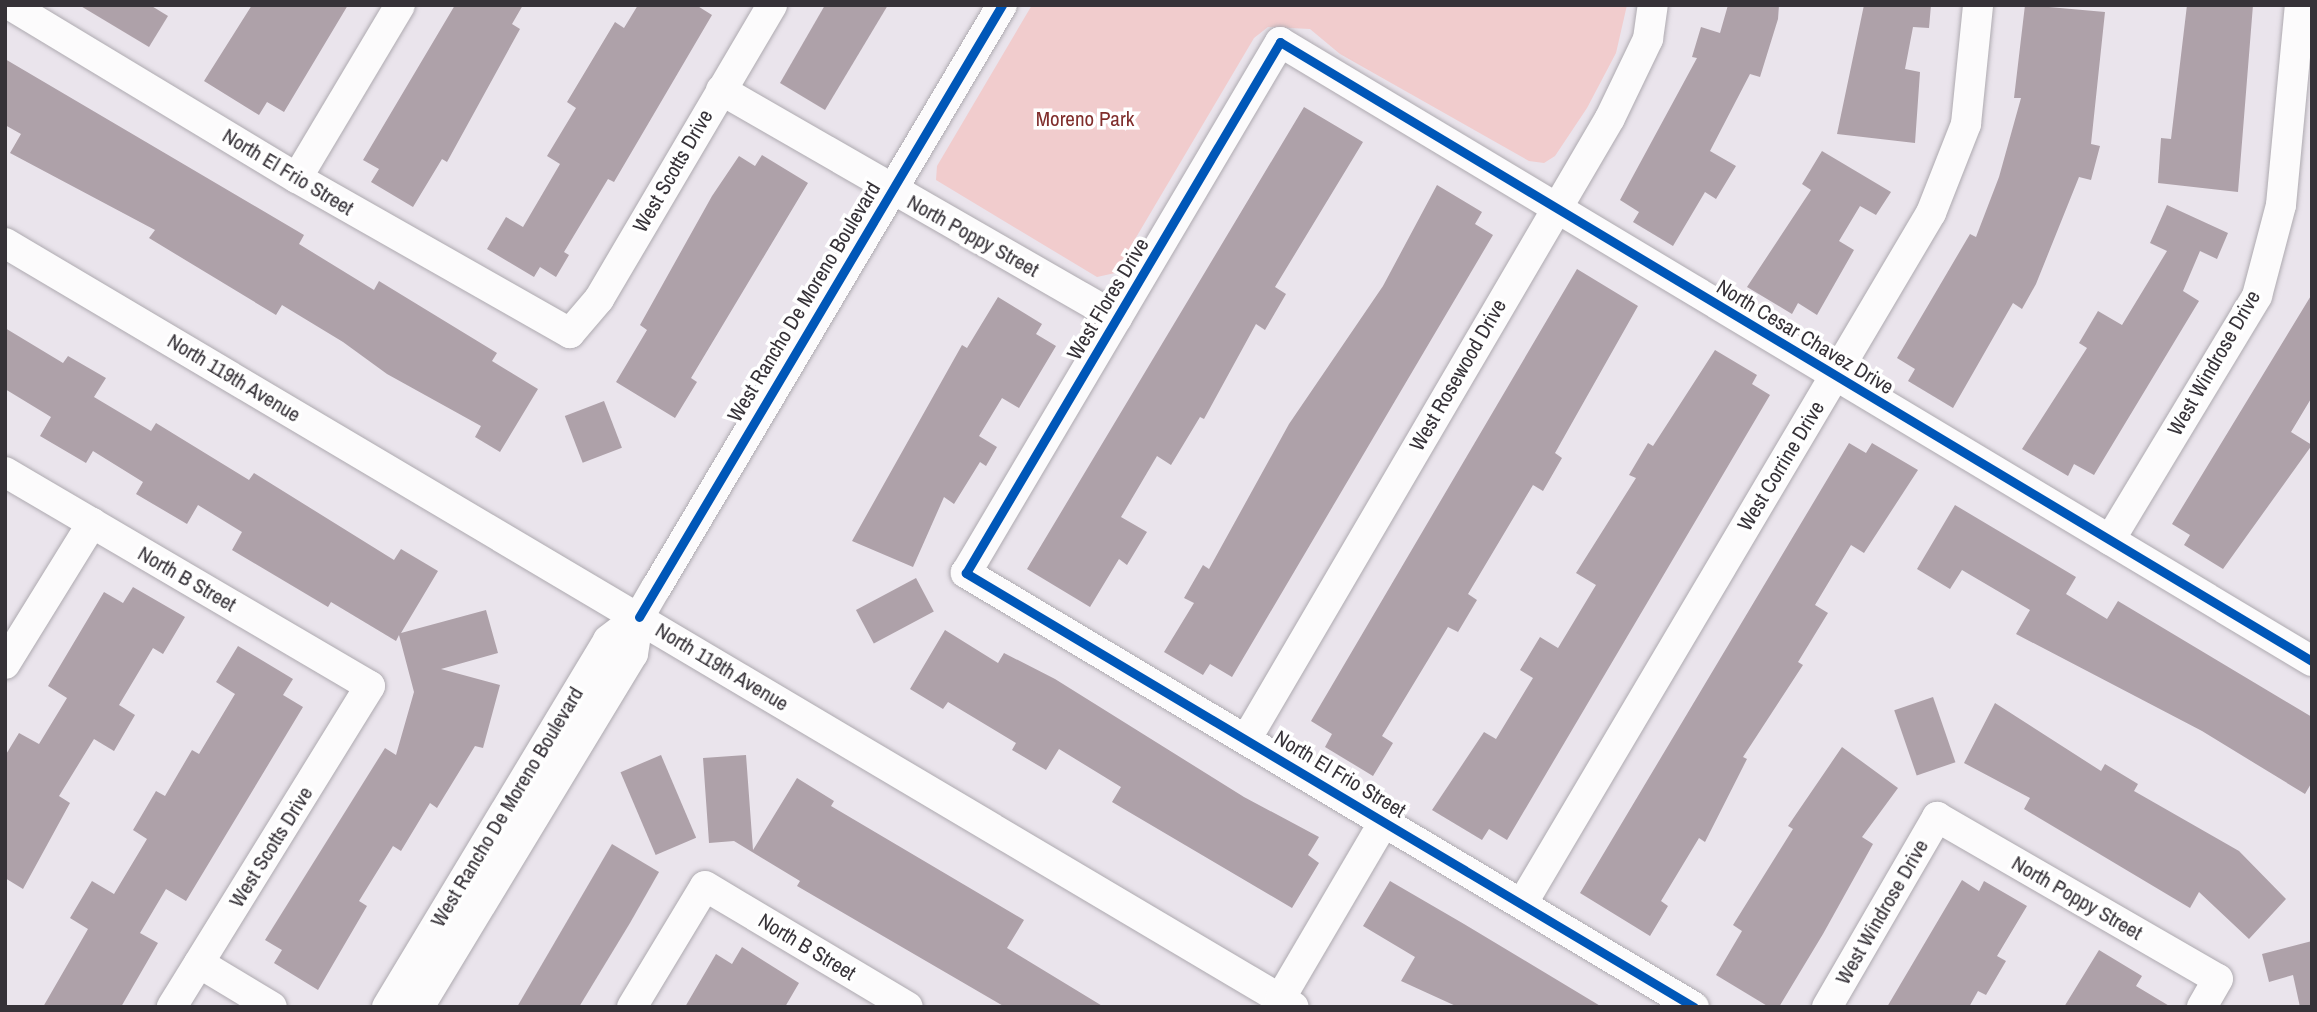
<!DOCTYPE html>
<style>
body{margin:0}
#map{position:relative;width:2317px;height:1012px;overflow:hidden;background:#eae4ec;font-family:"Archivo Narrow",sans-serif}
div>[style]{position:absolute}
.green>*{inset:0;background:#f1cccd}
.building>*{inset:0;background:#aea1a9;transform-origin:0 0}
.roads{filter:drop-shadow(0 0 2px #aeaab0) drop-shadow(0 0 2px #aeaab0)}
.minor>*{height:30px;margin:-15px;padding:0 15px;transform-origin:15px;border-radius:15px;background:#fcfbfc}
.cycleway>*{height:9px;margin:-4.5px;padding:0 4.5px;transform-origin:4.5px;border-radius:4.5px;background:#0057b8}
span{translate:-50% -50%;white-space:nowrap;text-align:center;line-height:1.15;-webkit-text-stroke:7px #fff;paint-order:stroke}
.park-label{font-size:21px;color:#802e2c}
.street-label{font-size:21px;color:#363238}
.frame{position:absolute;inset:0;border:7px solid #363238;pointer-events:none}
</style>
<div id="map">
<div class="green">
<div style="clip-path:polygon(1032px 5px,1627px 5px,1616px 53px,1587px 108px,1555px 156px,1544px 163px,1529px 161px,1340px 54px,1310px 29px,1268px 27px,1254px 38px,1115px 273px,1097px 277px,936px 180px,937px 166px)"></div>
</div>
<div class="building">
<div style="clip-path:polygon(79px 5px,150px 5px,168px 16px,149px 47px)"></div>
<div style="clip-path:polygon(252px 5px,348px 5px,284px 112px,267px 102px,259px 115px,204px 81px)"></div>
<div style="clip-path:polygon(455px 5px,523px 5px,512px 24px,520px 29px,447px 162px,442px 159px,413px 207px,371px 182px,379px 169px,363px 160px)"></div>
<div style="clip-path:polygon(638px 5px,696px 5px,712px 15px,614px 182px,608px 179px,564px 252px,569px 255px,556px 277px,540px 267px,534px 277px,487px 249px,506px 217px,523px 227px,560px 164px,547px 156px,576px 108px,567px 102px,615px 22px,624px 28px)"></div>
<div style="clip-path:polygon(825px 5px,888px 5px,825px 110px,780px 83px)"></div>
<div style="clip-path:polygon(1728px 5px,1779px 5px,1778px 19px,1760px 77px,1750px 74px,1710px 151px,1736px 166px,1716px 199px,1705px 192px,1673px 246px,1633px 222px,1639px 212px,1620px 200px,1697px 58px,1692px 57px,1701px 27px,1720px 33px)"></div>
<div style="clip-path:polygon(1864px 5px,1931px 5px,1929px 28px,1913px 27px,1905px 69px,1920px 72px,1915px 143px,1837px 134px)"></div>
<div style="clip-path:polygon(2025px 5px,2105px 12px,2091px 144px,2100px 146px,2091px 180px,2079px 177px,2036px 284px,2022px 309px,2013px 303px,1953px 408px,1908px 381px,1915px 369px,1897px 358px,1970px 234px,1976px 237px,1999px 177px,2021px 98px,2014px 98px)"></div>
<div style="clip-path:polygon(2187px 5px,2253px 5px,2238px 192px,2158px 183px,2161px 138px,2171px 139px)"></div>
<div style="clip-path:polygon(5px 59px,304px 235px,299px 244px,374px 290px,379px 281px,497px 353px,492px 361px,538px 389px,500px 452px,475px 437px,481px 426px,387px 374px,343px 342px,282px 305px,276px 315px,149px 238px,155px 230px,10px 153px,21px 134px,5px 125px)"></div>
<div style="clip-path:polygon(1304px 107px,1363px 142px,1275px 287px,1286px 294px,1265px 330px,1256px 324px,1204px 419px,1200px 417px,1171px 465px,1157px 456px,1121px 517px,1147px 532px,1127px 565px,1119px 559px,1090px 607px,1027px 569px)"></div>
<div style="clip-path:polygon(1822px 151px,1891px 192px,1876px 215px,1860px 206px,1839px 241px,1854px 250px,1817px 315px,1798px 303px,1792px 314px,1747px 287px,1811px 190px,1802px 184px)"></div>
<div style="clip-path:polygon(762px 155px,808px 183px,691px 378px,697px 382px,675px 418px,616px 382px,647px 330px,640px 325px,712px 196px,739px 156px,755px 166px)"></div>
<div style="clip-path:polygon(1437px 185px,1482px 212px,1475px 224px,1493px 235px,1232px 677px,1210px 664px,1203px 675px,1164px 652px,1194px 603px,1184px 598px,1203px 565px,1209px 569px,1289px 424px,1383px 286px)"></div>
<div style="clip-path:polygon(2167px 205px,2228px 233px,2217px 259px,2200px 251px,2183px 291px,2199px 301px,2094px 475px,2074px 464px,2068px 476px,2022px 449px,2087px 348px,2079px 343px,2098px 311px,2122px 325px,2167px 251px,2150px 243px)"></div>
<div style="clip-path:polygon(1577px 269px,1638px 306px,1555px 453px,1562px 458px,1543px 491px,1533px 485px,1468px 594px,1477px 600px,1458px 632px,1448px 627px,1382px 736px,1393px 743px,1373px 776px,1325px 747px,1332px 734px,1311px 721px)"></div>
<div style="clip-path:polygon(2312px 294px,2312px 397px,2291px 432px,2312px 445px,2223px 569px,2184px 545px,2190px 535px,2172px 524px)"></div>
<div style="clip-path:polygon(998px 297px,1042px 324px,1036px 334px,1056px 346px,1019px 408px,1002px 398px,979px 436px,997px 447px,986px 466px,980px 462px,954px 504px,944px 497px,913px 567px,852px 541px,962px 345px,967px 348px)"></div>
<div style="clip-path:polygon(5px 328px,63px 363px,68px 356px,106px 378px,94px 397px,151px 431px,156px 423px,249px 480px,254px 473px,394px 560px,401px 549px,438px 571px,401px 633px,486px 610px,498px 653px,441px 669px,500px 685px,483px 748px,475px 746px,437px 808px,430px 803px,401px 851px,393px 846px,359px 901px,367px 906px,318px 990px,274px 963px,282px 950px,265px 940px,385px 748px,396px 755px,414px 692px,399px 635px,396px 641px,331px 602px,328px 607px,232px 550px,242px 532px,198px 505px,187px 524px,136px 494px,143px 482px,93px 451px,86px 463px,40px 436px,51px 417px,5px 389px)"></div>
<div style="clip-path:polygon(1715px 350px,1757px 375px,1752px 384px,1770px 395px,1507px 840px,1489px 829px,1482px 840px,1432px 810px,1484px 732px,1496px 739px,1533px 678px,1520px 670px,1540px 637px,1558px 648px,1596px 585px,1576px 573px,1636px 478px,1629px 475px,1648px 443px,1653px 446px)"></div>
<div style="left:604px;top:401px;width:50px;height:42px;rotate:69deg"></div>
<div style="clip-path:polygon(1849px 443px,1866px 453px,1872px 443px,1918px 470px,1864px 553px,1851px 545px,1815px 605px,1828px 613px,1798px 662px,1803px 665px,1743px 757px,1747px 759px,1705px 842px,1699px 838px,1661px 901px,1668px 906px,1650px 936px,1580px 893px)"></div>
<div style="clip-path:polygon(1955px 505px,2076px 577px,2066px 594px,2107px 619px,2118px 601px,2312px 717px,2312px 782px,2305px 794px,2202px 731px,2016px 634px,2030px 610px,1962px 570px,1950px 589px,1917px 569px)"></div>
<div style="left:916px;top:578px;width:38px;height:68px;rotate:62deg"></div>
<div style="clip-path:polygon(133px 587px,185px 617px,163px 654px,153px 648px,119px 705px,135px 715px,114px 751px,94px 739px,59px 796px,70px 803px,23px 889px,5px 878px,5px 756px,19px 733px,39px 744px,67px 698px,48px 686px,104px 592px,123px 603px)"></div>
<div style="clip-path:polygon(945px 630px,998px 663px,1004px 653px,1055px 679px,1244px 797px,1319px 837px,1308px 855px,1319px 863px,1292px 908px,1112px 802px,1121px 787px,1059px 749px,1046px 770px,1012px 750px,1016px 743px,948px 702px,943px 709px,910px 689px)"></div>
<div style="clip-path:polygon(238px 646px,293px 679px,283px 695px,303px 707px,186px 901px,166px 889px,140px 933px,158px 943px,121px 1007px,43px 1007px,88px 929px,70px 918px,92px 881px,114px 894px,147px 839px,133px 830px,156px 791px,165px 796px,192px 750px,199px 754px,235px 694px,216px 682px)"></div>
<div style="left:1933px;top:697px;width:69px;height:41px;rotate:71deg"></div>
<div style="clip-path:polygon(1995px 703px,2101px 771px,2105px 764px,2138px 784px,2134px 791px,2239px 851px,2286px 899px,2249px 939px,2199px 892px,2190px 908px,2024px 809px,2030px 798px,1964px 763px)"></div>
<div style="clip-path:polygon(1842px 747px,1898px 788px,1862px 837px,1873px 844px,1823px 934px,1779px 1007px,1769px 1007px,1716px 975px,1742px 931px,1733px 925px,1793px 829px,1788px 826px)"></div>
<div style="left:661px;top:755px;width:90px;height:44px;rotate:67deg"></div>
<div style="clip-path:polygon(746px 755px,753px 850px,797px 778px,834px 801px,831px 806px,1024px 920px,1007px 948px,1104px 1007px,1005px 1007px,797px 886px,800px 881px,734px 841px,709px 843px,703px 758px)"></div>
<div style="clip-path:polygon(612px 844px,659px 872px,630px 923px,579px 1007px,517px 1007px)"></div>
<div style="clip-path:polygon(1962px 880px,1979px 891px,1984px 881px,2027px 906px,1997px 956px,2006px 961px,1986px 995px,1978px 991px,1969px 1007px,1887px 1007px)"></div>
<div style="clip-path:polygon(1390px 881px,1464px 924px,1602px 1007px,1458px 1007px,1401px 981px,1415px 957px,1363px 926px)"></div>
<div style="clip-path:polygon(2312px 941px,2312px 1007px,2300px 1007px,2293px 975px,2269px 982px,2262px 954px)"></div>
<div style="clip-path:polygon(742px 947px,799px 983px,785px 1007px,685px 1007px,716px 954px,732px 964px)"></div>
<div style="clip-path:polygon(2099px 950px,2142px 976px,2136px 986px,2171px 1007px,2064px 1007px)"></div>
</div>
<div class="roads">
<div class="minor">
<div style="left:10px;top:5px;width:335px;rotate:31.1deg"></div>
<div style="left:297px;top:178px;width:314px;rotate:29.6deg"></div>
<div style="left:570px;top:333px;width:45px;rotate:-49.5deg"></div>
<div style="left:599px;top:299px;width:341px;rotate:-59.5deg"></div>
<div style="left:721px;top:90px;width:457px;rotate:29.9deg"></div>
<div style="left:297px;top:178px;width:201px;rotate:-59.2deg"></div>
<div style="left:5px;top:243px;width:1498px;rotate:30.66deg"></div>
<div style="left:5px;top:472px;width:423px;rotate:30.4deg"></div>
<div style="left:370px;top:686px;width:377px;rotate:121.7deg"></div>
<div style="left:2110px;top:540px;width:285px;rotate:-58.9deg"></div>
<div style="left:2257px;top:296px;width:94px;rotate:-75.2deg"></div>
<div style="left:2281px;top:205px;width:201px;rotate:-84.6deg"></div>
<div style="left:5px;top:664px;width:166px;rotate:-58.3deg"></div>
<div style="left:1247px;top:738px;width:718px;rotate:-59.65deg"></div>
<div style="left:1610px;top:118px;width:88px;rotate:-64.3deg"></div>
<div style="left:1648px;top:39px;width:34px;rotate:-82deg"></div>
<div style="left:1522px;top:904px;width:803px;rotate:-59.38deg"></div>
<div style="left:1931px;top:213px;width:96px;rotate:-68.5deg"></div>
<div style="left:1966px;top:124px;width:120px;rotate:-84.2deg"></div>
<div style="left:199px;top:963px;width:85px;rotate:31.1deg"></div>
<div style="left:1280px;top:999px;width:208px;rotate:-59.6deg"></div>
<div style="left:387px;top:1007px;width:428px;rotate:-58.9deg"></div>
<div style="left:608px;top:640px;width:39px;rotate:-37deg"></div>
<div style="left:419px;top:1007px;width:413px;rotate:-58.8deg"></div>
<div style="left:633px;top:654px;width:37px;rotate:-81deg"></div>
<div style="left:639px;top:617px;width:34px;rotate:-60deg"></div>
<div style="left:656px;top:588px;width:678px;rotate:-59.31deg"></div>
<div style="left:632px;top:1007px;width:141px;rotate:-58.9deg"></div>
<div style="left:705px;top:886px;width:236px;rotate:30.8deg"></div>
<div style="left:1694px;top:1007px;width:848px;rotate:-149.2deg"></div>
<div style="left:966px;top:573px;width:617px;rotate:-59.4deg"></div>
<div style="left:1280px;top:42px;width:1203px;rotate:30.96deg"></div>
<div style="left:1827px;top:1007px;width:220px;rotate:-59.9deg"></div>
<div style="left:1937px;top:817px;width:324px;rotate:30deg"></div>
<div style="left:2218px;top:979px;width:32px;rotate:120deg"></div>
</div>
</div>
<div class="cycleway">
<div style="left:639px;top:617px;width:712px;rotate:-59.33deg"></div>
<div style="left:1694px;top:1007px;width:848px;rotate:-149.2deg"></div>
<div style="left:966px;top:573px;width:617px;rotate:-59.4deg"></div>
<div style="left:1280px;top:42px;width:1203px;rotate:30.96deg"></div>
</div>
<div class="park-label">
<span style="left:1085px;top:119px">Moreno Park</span>
</div>
<div class="street-label">
<span style="left:673px;top:171px;rotate:-60deg">West Scotts Drive</span>
<span style="left:288px;top:172px;rotate:31deg">North El Frio Street</span>
<span style="left:973px;top:236px;rotate:29deg">North Poppy Street</span>
<span style="left:1108px;top:299px;rotate:-59deg">West Flores Drive</span>
<span style="left:804px;top:302px;rotate:-59deg">West Rancho De Moreno Boulevard</span>
<span style="left:1805px;top:337px;rotate:31deg">North Cesar Chavez Drive</span>
<span style="left:2214px;top:363px;rotate:-60deg">West Windrose Drive</span>
<span style="left:1458px;top:375px;rotate:-60deg">West Rosewood Drive</span>
<span style="left:234px;top:378px;rotate:31deg">North 119th Avenue</span>
<span style="left:1781px;top:466px;rotate:-59deg">West Corrine Drive</span>
<span style="left:187px;top:579px;rotate:30deg">North B Street</span>
<span style="left:722px;top:667px;rotate:31deg">North 119th Avenue</span>
<span style="left:1340px;top:774px;rotate:31deg">North El Frio Street</span>
<span style="left:507px;top:807px;rotate:-59deg">West Rancho De Moreno Boulevard</span>
<span style="left:271px;top:847px;rotate:-58deg">West Scotts Drive</span>
<span style="left:2077px;top:898px;rotate:30deg">North Poppy Street</span>
<span style="left:1882px;top:912px;rotate:-60deg">West Windrose Drive</span>
<span style="left:807px;top:947px;rotate:31deg">North B Street</span>
</div>
<div class="frame"></div>
</div>
